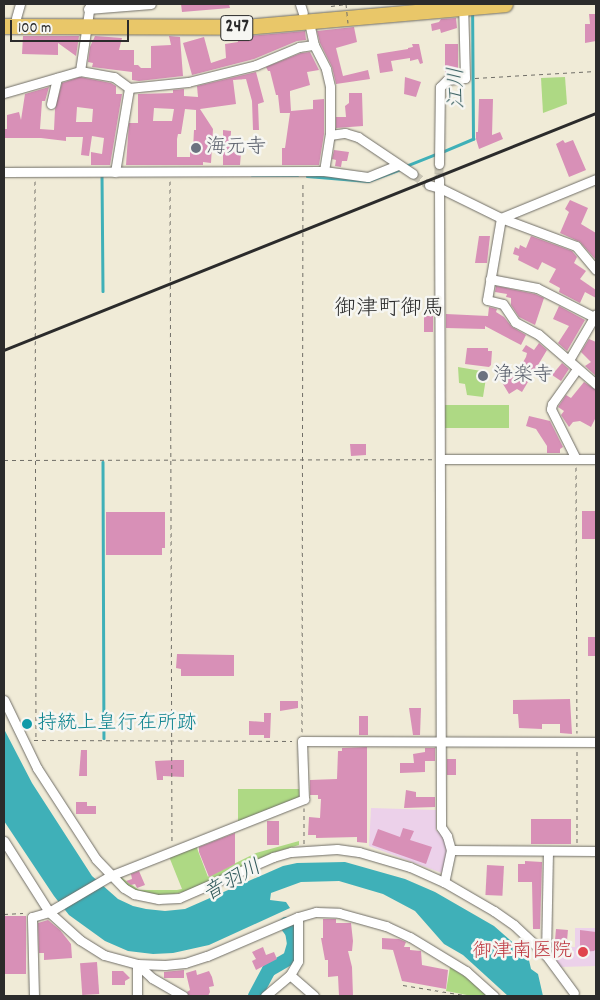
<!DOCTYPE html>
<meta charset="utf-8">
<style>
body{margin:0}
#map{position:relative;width:600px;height:1000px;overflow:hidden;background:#f0ebd7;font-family:Dekko,"Klee One",sans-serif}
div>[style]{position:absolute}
.built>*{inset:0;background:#ecd1ea}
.green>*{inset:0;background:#aed984;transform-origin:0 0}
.water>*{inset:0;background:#3fb0b8}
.stream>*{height:2.5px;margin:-1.25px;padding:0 1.25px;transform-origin:1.25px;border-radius:1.25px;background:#3fb0b8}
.river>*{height:14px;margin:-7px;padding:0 7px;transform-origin:7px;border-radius:7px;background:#3fb0b8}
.building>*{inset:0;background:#d890b7;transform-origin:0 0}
.street-tunnel>*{height:9px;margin-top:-4.5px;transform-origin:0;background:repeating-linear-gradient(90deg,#c9c5b5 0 9px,transparent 0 13.5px)}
.path>*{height:1px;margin-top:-0.5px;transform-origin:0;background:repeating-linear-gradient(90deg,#706e67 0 4px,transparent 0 8px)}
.roads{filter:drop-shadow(0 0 1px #706e67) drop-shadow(0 0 1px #706e67)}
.street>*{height:9px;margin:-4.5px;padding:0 4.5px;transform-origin:4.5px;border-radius:4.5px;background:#fff}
.highway>*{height:15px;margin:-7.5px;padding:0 7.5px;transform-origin:7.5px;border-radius:7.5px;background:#e9c769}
.rail>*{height:2.5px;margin:-1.25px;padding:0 1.25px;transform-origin:1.25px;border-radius:1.25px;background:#2b2b2b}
.path-bridge>*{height:1px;margin-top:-0.5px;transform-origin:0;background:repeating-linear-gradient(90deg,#706e67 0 4px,transparent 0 8px)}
.dots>*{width:14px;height:14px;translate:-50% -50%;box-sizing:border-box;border:2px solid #f6f6f2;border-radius:50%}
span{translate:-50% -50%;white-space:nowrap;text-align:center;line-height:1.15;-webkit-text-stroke:5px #f6f6f2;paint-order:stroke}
.shield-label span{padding:1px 4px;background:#f6f6f2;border:1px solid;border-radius:4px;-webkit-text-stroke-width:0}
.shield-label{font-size:19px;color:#2b2b2b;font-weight:700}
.worship-label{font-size:20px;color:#5b616d}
.left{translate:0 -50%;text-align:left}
.culture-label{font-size:20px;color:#0d838f}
.health-label{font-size:20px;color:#be3a42}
.right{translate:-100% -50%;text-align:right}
.water-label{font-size:21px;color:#325a5c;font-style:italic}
.quarter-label{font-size:22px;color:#2b2b2b}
.frame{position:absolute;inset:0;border:5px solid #2b2b2b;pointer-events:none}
.scale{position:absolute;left:10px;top:20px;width:119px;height:22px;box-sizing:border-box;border:2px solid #2b2b2b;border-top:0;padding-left:6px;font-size:15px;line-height:18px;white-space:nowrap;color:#2b2b2b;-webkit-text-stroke:4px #f6f6f2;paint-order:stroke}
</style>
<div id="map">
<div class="built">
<div style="clip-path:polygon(371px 808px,436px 810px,436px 830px,443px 836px,448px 847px,442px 873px,369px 846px)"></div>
<div style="clip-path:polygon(575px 928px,596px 928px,596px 966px,560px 967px,554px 956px,569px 956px,569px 947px,575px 947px)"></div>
</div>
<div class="green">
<div style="clip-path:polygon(565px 77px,567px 104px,543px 113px,541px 78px)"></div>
<div style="clip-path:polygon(458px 367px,487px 372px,483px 397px,467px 395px,465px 384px,459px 383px)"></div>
<div style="left:509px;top:405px;width:23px;height:64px;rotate:90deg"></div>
<div style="clip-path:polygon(238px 789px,299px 789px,299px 798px,238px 822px)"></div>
<div style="clip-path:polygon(299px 841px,299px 845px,272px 853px,187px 891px,174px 894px,159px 896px,139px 892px,125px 885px,118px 875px,139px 890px,177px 890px,182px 889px,168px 854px,195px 843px,208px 877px,191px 885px,256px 853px)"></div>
<div style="clip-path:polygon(450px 967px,470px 980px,488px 996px,472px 996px,446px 991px)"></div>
</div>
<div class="water">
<div style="clip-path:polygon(4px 729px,32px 783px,92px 876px,118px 899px,133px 906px,146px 909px,165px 911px,185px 909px,283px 866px,297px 863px,345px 862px,405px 879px,435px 892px,494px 926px,528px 956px,531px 969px,538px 974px,543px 996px,508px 996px,463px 955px,444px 944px,415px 911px,383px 894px,339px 881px,301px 882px,271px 893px,270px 900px,286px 902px,290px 908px,209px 945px,173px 953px,153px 954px,128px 951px,105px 941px,69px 915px,54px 896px,4px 821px)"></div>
</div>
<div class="stream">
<div style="left:442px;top:152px;width:34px;rotate:-23deg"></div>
<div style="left:473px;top:139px;width:128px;rotate:-90.4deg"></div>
<div style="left:406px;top:166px;width:32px;rotate:-22deg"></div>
<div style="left:102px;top:175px;width:116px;rotate:89.5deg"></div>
<div style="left:252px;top:176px;width:46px"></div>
<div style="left:307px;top:176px;width:61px;rotate:4.7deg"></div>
<div style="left:368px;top:181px;width:32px;rotate:-20deg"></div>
<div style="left:103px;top:462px;width:276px;rotate:89.8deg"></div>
</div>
<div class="river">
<div style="left:255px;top:996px;width:30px;rotate:-62deg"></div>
<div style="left:269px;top:970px;width:24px;rotate:-30deg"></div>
<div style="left:290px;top:958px;width:15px;rotate:-74deg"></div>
<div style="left:294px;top:944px;width:12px;rotate:-99deg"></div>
<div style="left:292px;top:932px;width:10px;rotate:-127deg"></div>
</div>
<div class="building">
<div style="clip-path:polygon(181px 4px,229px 4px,230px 8px,182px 12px)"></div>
<div style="clip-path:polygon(589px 14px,596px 14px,596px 41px,585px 43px,585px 24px,590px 24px)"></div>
<div style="clip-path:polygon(456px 18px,457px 28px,441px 33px,440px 29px,432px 31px,431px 24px,439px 22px,441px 19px)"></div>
<div style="clip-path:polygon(354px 27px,357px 42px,336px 48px,343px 76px,368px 70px,370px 79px,336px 84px,332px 67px,320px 43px,317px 31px)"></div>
<div style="clip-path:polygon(305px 31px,306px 40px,297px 41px,254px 59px,192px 75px,183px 43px,204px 37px,211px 63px,226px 58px,225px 44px,238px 42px,237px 37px)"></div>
<div style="clip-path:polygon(23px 36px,79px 36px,76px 56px,58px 43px,58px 55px,22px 54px)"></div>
<div style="clip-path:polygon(95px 36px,122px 38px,119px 50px,134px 50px,134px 65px,138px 65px,141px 68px,151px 68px,151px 46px,171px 45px,169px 36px,180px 37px,183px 76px,139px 81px,132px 80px,132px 72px,92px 67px,93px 63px,88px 62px,90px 47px)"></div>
<div style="clip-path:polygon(412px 44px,419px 44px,423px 63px,420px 64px,418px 59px,410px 61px,410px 58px,391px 61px,393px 71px,380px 73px,377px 54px,408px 49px,408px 48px,413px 47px)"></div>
<div style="left:445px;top:44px;width:13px;height:29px"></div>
<div style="clip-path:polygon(310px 52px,319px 70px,307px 72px,310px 85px,290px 91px,290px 95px,291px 111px,313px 109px,313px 100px,324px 99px,324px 134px,319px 165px,282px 165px,282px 148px,285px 148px,290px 113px,280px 113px,278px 95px,276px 95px,270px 71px,268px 71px,266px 67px,301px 53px)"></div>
<div style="clip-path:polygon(evenodd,256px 72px,264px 102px,258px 104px,259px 130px,253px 130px,252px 101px,246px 79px,233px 80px,236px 104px,200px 109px,213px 129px,211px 163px,203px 162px,203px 165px,126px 165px,129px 123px,138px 123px,138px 94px,173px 93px,173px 90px,184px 89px,184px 96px,198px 97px,197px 86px,256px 72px,154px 108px,174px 109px,172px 121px,153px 121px,154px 108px,256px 72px,185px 109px,196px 110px,196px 130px,194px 130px,193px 149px,190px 149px,190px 157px,177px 157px,177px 139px,178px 134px,181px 134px,185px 109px)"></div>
<div style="clip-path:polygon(evenodd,80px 77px,111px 83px,116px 86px,116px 94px,122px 94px,110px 165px,91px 165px,91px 152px,102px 154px,104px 138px,92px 136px,89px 156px,81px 155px,83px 137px,66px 137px,66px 141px,41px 138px,4px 138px,4px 129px,7px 129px,7px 115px,19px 112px,21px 120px,25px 94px,49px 87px,45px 101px,42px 101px,40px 129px,54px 130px,55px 109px,62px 83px,80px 77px,77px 107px,93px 109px,92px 122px,76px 122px,77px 107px)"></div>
<div style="clip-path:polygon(405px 77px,421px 82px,416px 97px,404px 94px)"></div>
<div style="clip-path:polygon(349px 93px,362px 93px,363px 126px,336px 128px,336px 117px,346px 117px,345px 106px,349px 103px)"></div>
<div style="clip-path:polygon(479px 99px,493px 99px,492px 135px,500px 132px,503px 139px,479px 149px,476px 139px,476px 132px,478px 132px)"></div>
<div style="clip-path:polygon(223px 130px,231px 131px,230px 150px,241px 153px,240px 165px,223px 165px)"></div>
<div style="clip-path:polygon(563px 140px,565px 143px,573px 140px,586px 170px,569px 177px,556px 144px)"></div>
<div style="clip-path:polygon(334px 150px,349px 152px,347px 161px,342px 161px,341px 167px,335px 166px,336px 160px,332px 159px)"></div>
<div style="clip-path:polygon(570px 200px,588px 208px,581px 224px,596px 233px,596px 260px,580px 242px,560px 233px,569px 212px,565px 209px)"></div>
<div style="clip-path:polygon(479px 236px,490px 236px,487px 263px,475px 263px)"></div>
<div style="clip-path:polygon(531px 236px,572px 251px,577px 257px,574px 263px,586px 271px,580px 279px,596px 290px,596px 298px,585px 292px,580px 303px,559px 292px,560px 288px,549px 282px,556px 269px,542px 262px,538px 270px,518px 260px,519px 256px,513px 254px,515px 247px,519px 249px,520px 245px,526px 248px)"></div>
<div style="clip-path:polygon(496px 286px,535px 294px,544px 298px,535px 325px,519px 317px,511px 305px,511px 298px,506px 297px,507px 294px,495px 292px)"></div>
<div style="clip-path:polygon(559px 306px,585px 320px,567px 351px,558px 343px,569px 326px,553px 319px)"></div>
<div style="clip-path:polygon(489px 307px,497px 309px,496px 312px,504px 317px,512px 327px,526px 335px,521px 345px,485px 326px,485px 329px,446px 328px,446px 314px,488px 316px)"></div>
<div style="left:424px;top:316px;width:9px;height:16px"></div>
<div style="clip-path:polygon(589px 339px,596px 342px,596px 376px,585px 366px,591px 362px,581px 352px)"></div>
<div style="clip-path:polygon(539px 343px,547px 350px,538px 365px,548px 372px,544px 377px,535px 370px,522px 392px,517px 389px,509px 394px,500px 379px,503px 369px,517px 373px,526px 357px,527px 353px,522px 351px,526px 345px,534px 350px)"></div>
<div style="clip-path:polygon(467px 348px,488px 348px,488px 351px,492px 351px,491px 365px,489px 367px,465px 364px)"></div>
<div style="clip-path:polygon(562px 363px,569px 369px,561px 381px,552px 375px)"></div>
<div style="clip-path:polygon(584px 382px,596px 390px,596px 417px,591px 427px,580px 421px,573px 422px,569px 427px,561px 415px,564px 411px,558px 407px,566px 395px,571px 398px)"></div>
<div style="clip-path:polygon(529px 416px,550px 421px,563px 447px,560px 449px,560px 453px,547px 453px,547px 446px,536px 429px,526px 426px)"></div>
<div style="clip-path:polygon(350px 444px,366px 444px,366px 455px,351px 456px)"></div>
<div style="left:582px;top:511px;width:14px;height:28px"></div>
<div style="clip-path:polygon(106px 512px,165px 512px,165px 548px,162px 548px,162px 555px,106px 555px)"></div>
<div style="left:588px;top:637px;width:8px;height:19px"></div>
<div style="clip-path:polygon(177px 654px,234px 655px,234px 676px,181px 676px,181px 669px,176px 668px)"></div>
<div style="clip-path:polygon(570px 699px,572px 734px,560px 733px,560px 724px,542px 724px,542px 729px,519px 728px,518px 714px,513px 714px,513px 700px)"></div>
<div style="clip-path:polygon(280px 701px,298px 701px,298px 708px,280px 711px)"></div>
<div style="clip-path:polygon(409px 708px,421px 708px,420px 735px,413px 735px)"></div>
<div style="clip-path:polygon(264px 713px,271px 713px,270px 738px,264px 738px,264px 735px,249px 735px,249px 721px,264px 722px)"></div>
<div style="left:359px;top:716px;width:9px;height:19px"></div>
<div style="clip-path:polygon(367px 747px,367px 843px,357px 842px,357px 837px,316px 838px,316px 835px,308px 835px,309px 817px,320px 818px,321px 799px,318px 799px,318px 795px,310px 795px,310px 780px,337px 779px,338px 751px,342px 751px,342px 748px)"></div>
<div style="clip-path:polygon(425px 748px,435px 748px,435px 761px,425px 761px,425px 772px,400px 773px,400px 763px,414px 763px,413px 754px,425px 752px)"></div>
<div style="clip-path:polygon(81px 750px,87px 750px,87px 776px,79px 776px)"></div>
<div style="left:447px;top:759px;width:9px;height:16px"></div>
<div style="clip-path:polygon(176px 760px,184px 760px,184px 777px,163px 776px,163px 780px,157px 780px,155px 761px)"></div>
<div style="clip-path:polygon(406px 790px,416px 792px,416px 797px,435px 797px,435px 807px,404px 808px)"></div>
<div style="clip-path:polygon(76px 802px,87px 802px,87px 806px,96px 806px,96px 814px,76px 814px)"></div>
<div style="left:531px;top:819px;width:40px;height:25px"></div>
<div style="left:267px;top:821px;width:12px;height:24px"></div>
<div style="clip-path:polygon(403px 828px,414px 831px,410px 840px,432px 847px,426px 864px,372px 845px,378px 829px,400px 837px)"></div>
<div style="clip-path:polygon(235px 833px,235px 864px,209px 877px,199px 852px,199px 847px)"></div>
<div style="clip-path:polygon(525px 861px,542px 862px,540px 929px,533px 929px,532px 882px,518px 882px,518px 864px,525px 864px)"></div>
<div style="left:487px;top:865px;width:17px;height:30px;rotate:3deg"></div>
<div style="clip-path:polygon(139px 871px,145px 885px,137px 888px,135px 884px,131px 885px,126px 881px,132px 879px,131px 874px)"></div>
<div style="left:26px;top:916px;width:58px;height:22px;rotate:90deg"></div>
<div style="clip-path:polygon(323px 919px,336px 919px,336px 923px,351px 923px,353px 941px,352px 951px,348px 951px,352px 967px,353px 996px,339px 996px,338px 976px,328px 977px,328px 960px,325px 960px,321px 938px,323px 938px)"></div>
<div style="clip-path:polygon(48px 920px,60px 930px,71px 944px,72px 958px,44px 960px,44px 953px,39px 953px,38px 923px)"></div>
<div style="left:556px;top:929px;width:12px;height:18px;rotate:5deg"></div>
<div style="clip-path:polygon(580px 930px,596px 932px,596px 949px,594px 951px,583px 952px,583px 950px,580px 950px)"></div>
<div style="clip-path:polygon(382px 938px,399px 939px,406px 942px,404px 947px,410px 947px,410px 950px,421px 951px,422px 965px,448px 970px,446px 989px,402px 981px,393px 950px,382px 949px)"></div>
<div style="clip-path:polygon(263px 947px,266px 955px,274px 952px,277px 959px,256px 970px,252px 961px,256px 959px,252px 952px)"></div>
<div style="left:97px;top:962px;width:32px;height:17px;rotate:86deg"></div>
<div style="clip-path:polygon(184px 970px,184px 978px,164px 978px,164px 972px)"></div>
<div style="clip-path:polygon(196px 970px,197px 975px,209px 971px,212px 977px,214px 986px,209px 987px,210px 992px,208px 996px,189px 996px,187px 992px,190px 990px,186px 973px)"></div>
<div style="clip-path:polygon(112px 971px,123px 971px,130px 978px,125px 981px,125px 985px,112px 985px)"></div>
</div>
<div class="street-tunnel">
<div style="left:439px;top:164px;width:15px;rotate:90deg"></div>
<div style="left:413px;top:174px;width:19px;rotate:35deg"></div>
</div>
<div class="path">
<div style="left:331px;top:6px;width:15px;rotate:-8deg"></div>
<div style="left:475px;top:78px;width:121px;rotate:-3.3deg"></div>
<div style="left:35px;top:181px;width:559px;rotate:89.9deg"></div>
<div style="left:170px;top:181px;width:661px;rotate:89.83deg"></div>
<div style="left:4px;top:460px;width:428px;rotate:-0.1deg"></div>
<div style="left:576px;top:467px;width:266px;rotate:89.8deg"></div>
<div style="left:302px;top:732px;width:551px;rotate:-89.9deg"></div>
<div style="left:34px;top:740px;width:258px;rotate:0.2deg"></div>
<div style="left:304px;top:808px;width:36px;rotate:90deg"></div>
<div style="left:577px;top:843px;width:94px;rotate:-90deg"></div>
<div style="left:4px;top:914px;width:19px;rotate:-3deg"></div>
<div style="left:403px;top:985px;width:68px;rotate:9.3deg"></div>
</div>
<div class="roads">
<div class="street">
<div style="left:90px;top:4px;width:68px;rotate:98.5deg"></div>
<div style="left:80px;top:71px;width:35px;rotate:10deg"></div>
<div style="left:114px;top:77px;width:19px;rotate:36deg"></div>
<div style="left:129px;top:88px;width:59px;rotate:-5.8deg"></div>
<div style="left:188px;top:82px;width:70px;rotate:-14deg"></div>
<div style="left:256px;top:65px;width:47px;rotate:-22.7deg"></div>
<div style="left:299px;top:47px;width:15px;rotate:-8deg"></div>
<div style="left:300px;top:4px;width:9px;rotate:72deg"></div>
<div style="left:88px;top:9px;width:63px;rotate:-4.5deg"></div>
<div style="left:16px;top:18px;width:15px;rotate:-74deg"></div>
<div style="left:309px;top:22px;width:24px;rotate:78deg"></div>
<div style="left:314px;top:45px;width:27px;rotate:63deg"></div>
<div style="left:326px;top:69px;width:18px;rotate:77deg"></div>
<div style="left:330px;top:87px;width:48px;rotate:90deg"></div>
<div style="left:330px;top:135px;width:15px;rotate:-8deg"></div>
<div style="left:345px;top:133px;width:14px;rotate:17deg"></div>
<div style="left:358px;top:137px;width:66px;rotate:33.9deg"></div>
<div style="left:4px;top:93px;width:79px;rotate:-16.1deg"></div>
<div style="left:51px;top:104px;width:27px;rotate:-77deg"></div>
<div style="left:439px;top:164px;width:77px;rotate:-89.3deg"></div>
<div style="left:440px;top:87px;width:10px;rotate:-45deg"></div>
<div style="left:447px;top:80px;width:18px;rotate:-6deg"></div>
<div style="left:465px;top:78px;width:74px;rotate:-91.5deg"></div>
<div style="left:324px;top:171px;width:36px;rotate:-81deg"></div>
<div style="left:4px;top:172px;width:320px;rotate:-0.2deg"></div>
<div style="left:324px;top:171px;width:44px;rotate:7.8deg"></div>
<div style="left:368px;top:177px;width:32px;rotate:-22deg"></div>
<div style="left:115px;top:172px;width:85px;rotate:-80.5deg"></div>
<div style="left:439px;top:179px;width:640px;rotate:89.82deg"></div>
<div style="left:441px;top:819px;width:8px;rotate:90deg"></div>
<div style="left:441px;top:827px;width:11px;rotate:56deg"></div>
<div style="left:447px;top:836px;width:15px;rotate:74deg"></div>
<div style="left:451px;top:850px;width:33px;rotate:102deg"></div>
<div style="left:429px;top:185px;width:11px;rotate:15deg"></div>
<div style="left:440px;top:188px;width:68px;rotate:26.2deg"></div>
<div style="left:501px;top:218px;width:80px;rotate:20.5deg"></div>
<div style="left:576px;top:246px;width:31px;rotate:50deg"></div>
<div style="left:501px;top:218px;width:83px;rotate:99.7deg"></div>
<div style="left:487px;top:300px;width:16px;rotate:14deg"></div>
<div style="left:503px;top:304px;width:22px;rotate:56deg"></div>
<div style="left:515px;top:322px;width:26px;rotate:28deg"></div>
<div style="left:538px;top:334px;width:77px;rotate:40.8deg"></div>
<div style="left:501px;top:218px;width:103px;rotate:-22.3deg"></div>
<div style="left:490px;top:279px;width:48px;rotate:10.8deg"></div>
<div style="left:537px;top:288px;width:64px;rotate:27deg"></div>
<div style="left:569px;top:360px;width:53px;rotate:-59.6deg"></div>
<div style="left:440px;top:459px;width:156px"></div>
<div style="left:576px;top:459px;width:56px;rotate:-116.6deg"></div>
<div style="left:551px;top:409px;width:5px;rotate:-79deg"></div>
<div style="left:552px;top:404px;width:43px;rotate:-54.5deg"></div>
<div style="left:4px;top:700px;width:76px;rotate:64.1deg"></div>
<div style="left:37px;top:768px;width:108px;rotate:57deg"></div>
<div style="left:96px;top:859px;width:40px;rotate:46deg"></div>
<div style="left:124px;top:888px;width:12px;rotate:31deg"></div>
<div style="left:134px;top:894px;width:25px;rotate:12deg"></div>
<div style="left:158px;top:899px;width:21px;rotate:-3deg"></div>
<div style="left:179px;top:898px;width:103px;rotate:-23.6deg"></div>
<div style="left:273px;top:857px;width:19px;rotate:-16deg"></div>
<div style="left:291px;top:852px;width:46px;rotate:-3.7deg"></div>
<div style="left:337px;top:849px;width:22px;rotate:8deg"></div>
<div style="left:359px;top:852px;width:53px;rotate:16.4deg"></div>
<div style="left:410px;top:867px;width:37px;rotate:24deg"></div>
<div style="left:444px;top:882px;width:58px;rotate:30.1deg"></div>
<div style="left:494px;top:911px;width:24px;rotate:35deg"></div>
<div style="left:514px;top:925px;width:44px;rotate:43.2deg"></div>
<div style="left:546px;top:955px;width:47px;rotate:53.6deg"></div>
<div style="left:4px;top:841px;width:84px;rotate:57.6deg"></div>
<div style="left:49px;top:912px;width:42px;rotate:42.1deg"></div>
<div style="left:80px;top:940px;width:28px;rotate:32deg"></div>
<div style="left:104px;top:955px;width:34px;rotate:15deg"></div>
<div style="left:137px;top:964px;width:28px;rotate:2deg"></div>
<div style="left:165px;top:965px;width:20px;rotate:-6deg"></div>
<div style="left:185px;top:963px;width:23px;rotate:-18deg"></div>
<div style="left:207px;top:956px;width:99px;rotate:-23.2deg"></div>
<div style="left:298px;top:917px;width:19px;rotate:-16deg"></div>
<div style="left:316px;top:912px;width:23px;rotate:2deg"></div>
<div style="left:339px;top:913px;width:49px;rotate:15.5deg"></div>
<div style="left:386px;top:926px;width:26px;rotate:25deg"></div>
<div style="left:410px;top:937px;width:66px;rotate:31.3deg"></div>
<div style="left:466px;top:971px;width:38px;rotate:42deg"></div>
<div style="left:451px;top:850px;width:145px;rotate:0.4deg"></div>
<div style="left:546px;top:955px;width:104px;rotate:-88.9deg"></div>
<div style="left:137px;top:964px;width:21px;rotate:43deg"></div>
<div style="left:152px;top:978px;width:36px;rotate:30deg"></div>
<div style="left:137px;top:964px;width:32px;rotate:90deg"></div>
<div style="left:290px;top:975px;width:32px;rotate:41deg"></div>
<div style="left:34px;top:996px;width:79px;rotate:-91.5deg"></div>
<div style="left:32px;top:917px;width:18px;rotate:-16deg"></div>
<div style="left:49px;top:912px;width:71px;rotate:-30.5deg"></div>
<div style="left:110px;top:876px;width:209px;rotate:-21.6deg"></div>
<div style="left:304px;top:799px;width:58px;rotate:-92deg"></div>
<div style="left:302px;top:741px;width:294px;rotate:0.2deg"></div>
<div style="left:265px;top:996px;width:33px;rotate:-40deg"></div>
<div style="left:290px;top:975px;width:16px;rotate:-60deg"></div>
<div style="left:298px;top:961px;width:44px;rotate:-90deg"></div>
</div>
<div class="highway">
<div style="left:4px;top:26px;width:239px;rotate:0.2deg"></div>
<div style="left:243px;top:27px;width:263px;rotate:-5deg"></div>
</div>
</div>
<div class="rail">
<div style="left:4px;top:350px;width:638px;rotate:-21.82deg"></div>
</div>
<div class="path-bridge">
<div style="left:346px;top:4px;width:19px;rotate:84deg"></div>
</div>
<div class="dots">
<div style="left:196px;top:148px;background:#6b7280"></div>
<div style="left:483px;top:376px;background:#6b7280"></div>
<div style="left:27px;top:724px;background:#0f9aa8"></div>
<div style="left:583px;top:952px;background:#e0444e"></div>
</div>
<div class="shield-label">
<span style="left:237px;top:28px">247</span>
</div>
<div class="worship-label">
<span class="left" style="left:206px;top:148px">海元寺</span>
<span class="left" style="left:493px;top:376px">浄楽寺</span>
</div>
<div class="culture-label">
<span class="left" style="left:37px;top:724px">持統上皇行在所跡</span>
</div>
<div class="health-label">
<span class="right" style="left:572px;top:952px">御津南医院</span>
</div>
<div class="water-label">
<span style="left:458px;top:88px;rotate:-91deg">江川</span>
<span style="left:233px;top:882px;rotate:-29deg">音羽川</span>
</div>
<div class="quarter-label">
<span style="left:389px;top:310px">御津町御馬</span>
</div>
<div class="frame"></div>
<div class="scale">100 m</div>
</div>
